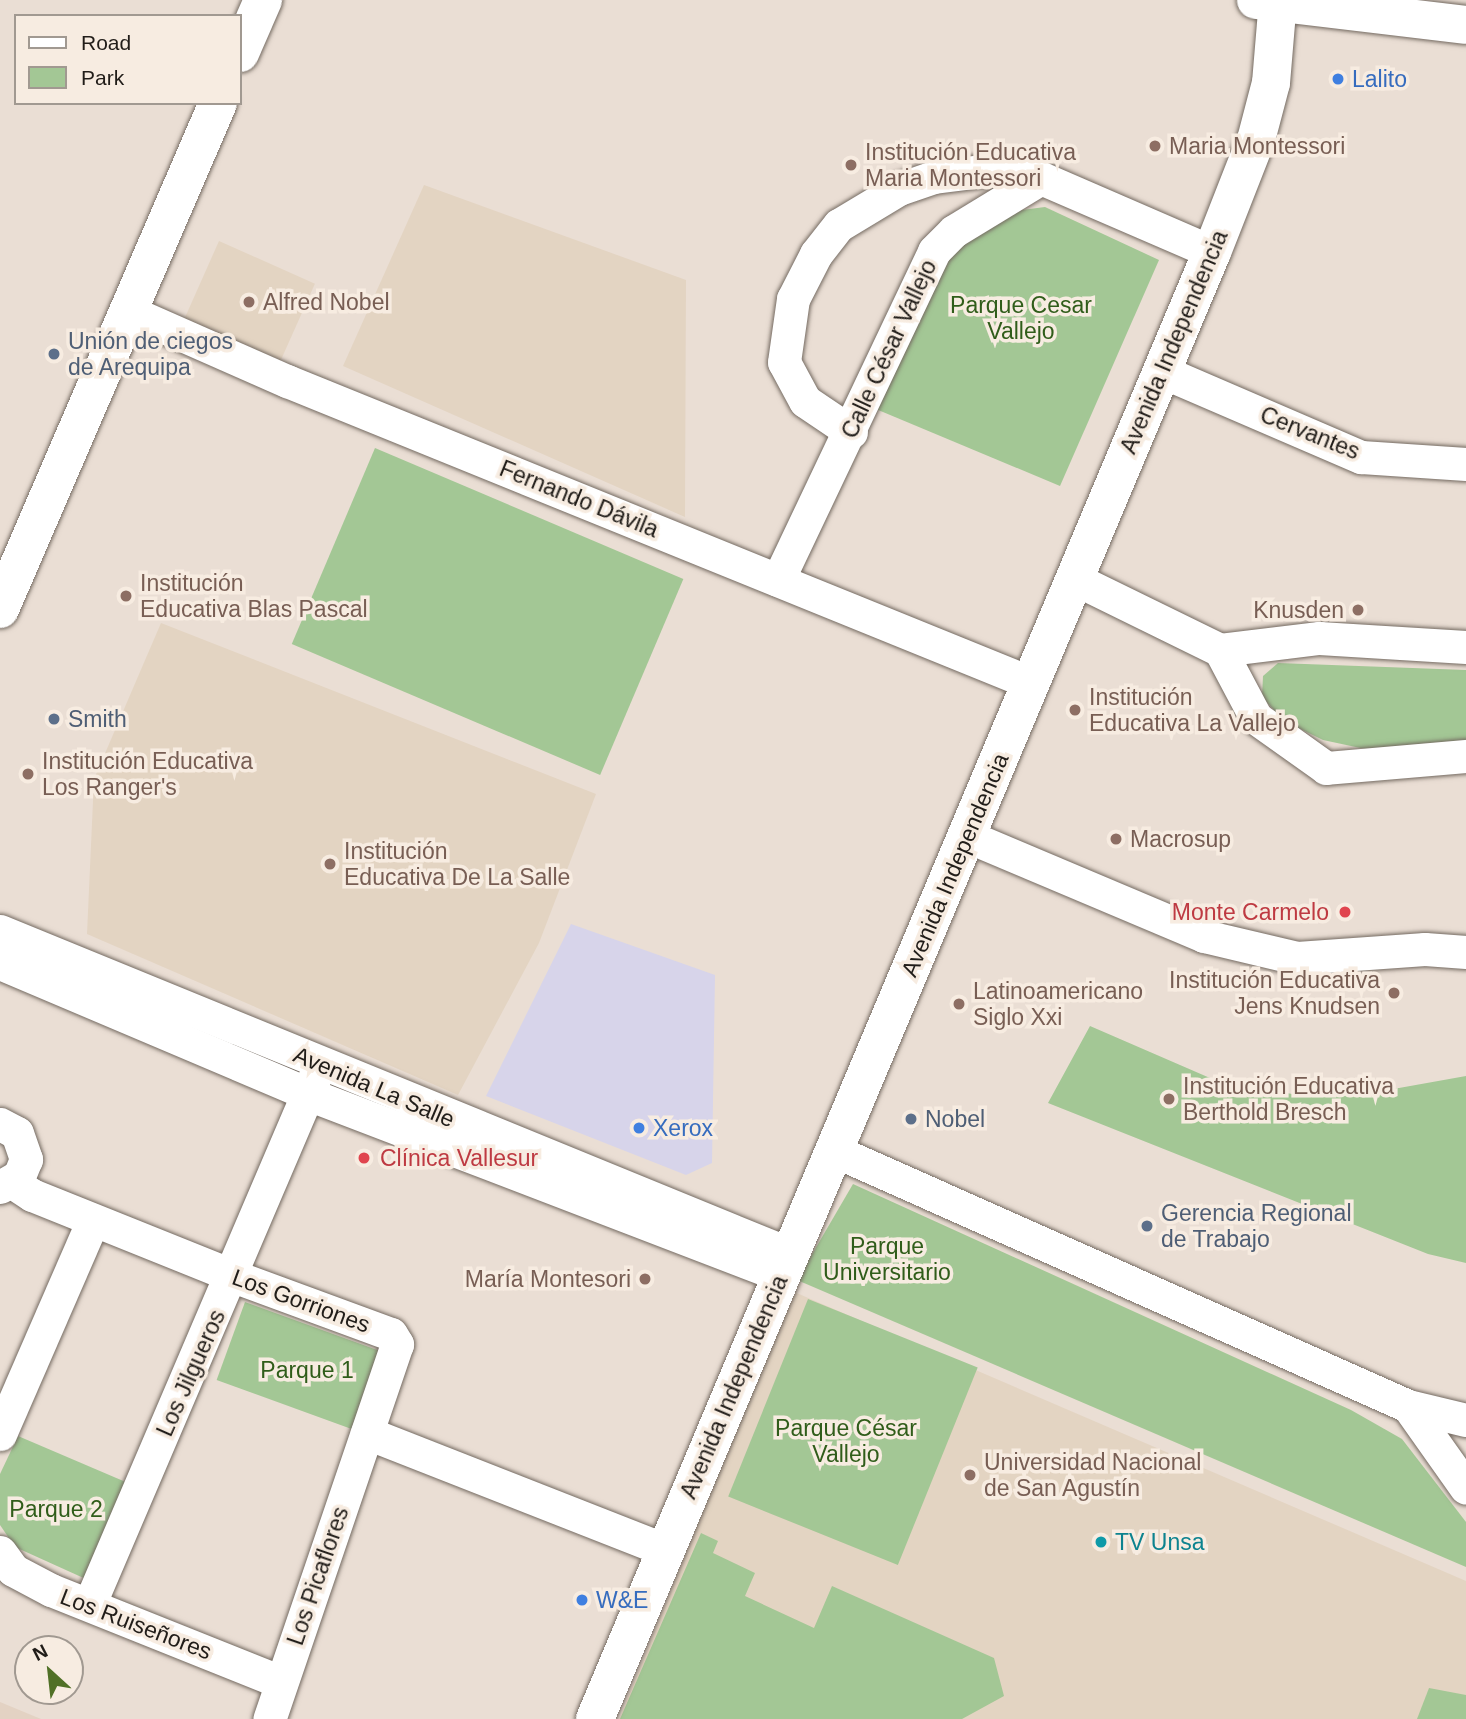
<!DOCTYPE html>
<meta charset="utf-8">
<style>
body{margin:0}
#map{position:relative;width:1466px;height:1719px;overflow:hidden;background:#eaded4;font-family:Arial,sans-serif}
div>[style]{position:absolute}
.commercial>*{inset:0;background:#d7d4ea}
.built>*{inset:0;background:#e3d2c3}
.education>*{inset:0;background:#e3d4c2;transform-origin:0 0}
.green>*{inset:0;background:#a3c795;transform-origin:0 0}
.roads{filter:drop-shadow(0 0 2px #746a61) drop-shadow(0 0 2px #746a61)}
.minor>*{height:33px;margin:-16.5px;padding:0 16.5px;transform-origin:16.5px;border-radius:16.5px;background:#fff}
.major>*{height:38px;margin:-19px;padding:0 19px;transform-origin:19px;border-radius:19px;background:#fff}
.dots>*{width:19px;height:19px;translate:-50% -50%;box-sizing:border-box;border:4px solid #f7ece1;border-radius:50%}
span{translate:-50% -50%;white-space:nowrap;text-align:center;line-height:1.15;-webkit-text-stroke:7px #f7ece1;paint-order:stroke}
.shop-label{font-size:23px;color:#366cbe}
.left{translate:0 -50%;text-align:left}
.education-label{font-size:23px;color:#785e54}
.right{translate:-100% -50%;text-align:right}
.park-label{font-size:23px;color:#305d1a}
.service-label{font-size:23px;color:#4e5e75}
.street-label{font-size:23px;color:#211d19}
.health-label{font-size:23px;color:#be3a42}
.culture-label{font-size:23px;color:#0d838f}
.legend{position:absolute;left:14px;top:14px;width:228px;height:91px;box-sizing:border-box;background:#f7ece1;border:2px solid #a19991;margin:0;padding:9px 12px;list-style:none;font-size:21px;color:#211d19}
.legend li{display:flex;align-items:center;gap:14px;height:35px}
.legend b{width:35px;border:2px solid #a19991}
.north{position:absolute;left:14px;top:1635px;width:70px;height:70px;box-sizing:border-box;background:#f7ece1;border:2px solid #a19991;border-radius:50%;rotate:333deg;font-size:19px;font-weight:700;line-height:28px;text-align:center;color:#211d19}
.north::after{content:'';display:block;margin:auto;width:24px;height:32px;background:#507026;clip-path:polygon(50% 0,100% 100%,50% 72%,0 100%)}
</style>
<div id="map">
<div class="commercial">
<div style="clip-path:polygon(571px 924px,715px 975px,712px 1163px,686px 1175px,486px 1096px)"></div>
</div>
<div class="built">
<div style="clip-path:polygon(0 1702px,41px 1719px,0 1719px)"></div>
</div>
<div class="education">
<div style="clip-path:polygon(424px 185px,686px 280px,685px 517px,343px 366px)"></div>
<div style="left:219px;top:241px;width:105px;height:88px;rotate:24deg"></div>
<div style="clip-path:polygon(161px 623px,596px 794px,539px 943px,458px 1095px,87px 934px,94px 779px)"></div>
<div style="clip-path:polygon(792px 1291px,1466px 1581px,1466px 1719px,619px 1719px)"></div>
</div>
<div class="green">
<div style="clip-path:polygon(1045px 207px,1159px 260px,1060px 486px,871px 407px,933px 261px,1000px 213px)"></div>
<div style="left:375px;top:448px;width:335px;height:213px;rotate:23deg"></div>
<div style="clip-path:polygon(1278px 663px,1466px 670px,1466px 740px,1365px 749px,1323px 740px,1284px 721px,1262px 697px,1263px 676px)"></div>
<div style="clip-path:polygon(1090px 1026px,1210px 1078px,1292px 1094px,1399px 1088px,1466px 1076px,1466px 1263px,1428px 1254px,1048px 1103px)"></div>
<div style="clip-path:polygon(853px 1184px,1351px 1410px,1402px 1439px,1466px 1522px,1466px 1567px,797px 1280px)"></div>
<div style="left:808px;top:1299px;width:183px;height:213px;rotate:22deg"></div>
<div style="left:245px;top:1302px;width:148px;height:83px;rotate:20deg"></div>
<div style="clip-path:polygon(18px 1436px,128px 1483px,88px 1580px,15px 1547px,0 1525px,0 1474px)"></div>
<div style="clip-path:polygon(701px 1533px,718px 1541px,713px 1553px,755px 1573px,745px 1596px,814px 1628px,832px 1586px,994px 1658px,1004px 1696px,962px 1719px,620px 1719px)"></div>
<div style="clip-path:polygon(1429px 1688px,1466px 1695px,1466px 1719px,1417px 1719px)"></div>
</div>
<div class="roads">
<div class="minor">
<div style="left:128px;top:311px;width:174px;rotate:23.8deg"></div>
<div style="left:287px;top:381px;width:803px;rotate:22.09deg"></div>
<div style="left:1161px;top:371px;width:218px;rotate:23.3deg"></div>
<div style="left:1361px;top:457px;width:105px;rotate:3.8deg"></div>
<div style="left:851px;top:432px;width:55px;rotate:-146deg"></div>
<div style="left:805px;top:401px;width:44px;rotate:-118.3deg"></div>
<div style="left:784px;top:362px;width:64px;rotate:-81.9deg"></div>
<div style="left:793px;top:299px;width:51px;rotate:-62.9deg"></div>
<div style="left:816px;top:254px;width:37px;rotate:-52deg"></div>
<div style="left:839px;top:225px;width:70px;rotate:-31deg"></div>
<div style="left:899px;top:189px;width:37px;rotate:-19deg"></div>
<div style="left:934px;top:177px;width:72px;rotate:-7.2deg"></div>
<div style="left:1005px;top:168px;width:37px;rotate:16deg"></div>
<div style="left:1041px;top:178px;width:186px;rotate:23.4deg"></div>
<div style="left:1075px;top:579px;width:161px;rotate:26.1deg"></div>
<div style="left:1220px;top:650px;width:100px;rotate:-6.9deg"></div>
<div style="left:1319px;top:638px;width:147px;rotate:3.5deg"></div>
<div style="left:778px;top:580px;width:364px;rotate:-64.6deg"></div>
<div style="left:934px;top:251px;width:28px;rotate:-45deg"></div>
<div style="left:954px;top:231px;width:102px;rotate:-31.3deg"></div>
<div style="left:1220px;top:650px;width:77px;rotate:62.1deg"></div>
<div style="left:1256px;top:718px;width:86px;rotate:35.5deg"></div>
<div style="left:1326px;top:768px;width:141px;rotate:-4.9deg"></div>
<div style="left:967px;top:836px;width:257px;rotate:22.9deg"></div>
<div style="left:1204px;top:936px;width:96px;rotate:13.3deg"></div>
<div style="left:1297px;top:958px;width:128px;rotate:-4deg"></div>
<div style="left:1425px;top:949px;width:41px;rotate:4.2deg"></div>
<div style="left:0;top:931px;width:853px;rotate:22.24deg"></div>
<div style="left:0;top:963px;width:335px;rotate:23deg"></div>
<div style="left:308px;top:1094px;width:506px;rotate:20.98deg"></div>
<div style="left:0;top:1124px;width:19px;rotate:28deg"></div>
<div style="left:17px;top:1133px;width:28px;rotate:71deg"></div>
<div style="left:26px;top:1159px;width:18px;rotate:112deg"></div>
<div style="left:19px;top:1176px;width:22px;rotate:150deg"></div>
<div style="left:835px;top:1151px;width:627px;rotate:23.99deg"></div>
<div style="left:1408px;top:1406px;width:60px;rotate:13.6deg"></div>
<div style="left:12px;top:1182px;width:24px;rotate:33deg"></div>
<div style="left:32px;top:1195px;width:217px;rotate:21.9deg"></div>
<div style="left:233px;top:1276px;width:168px;rotate:20.2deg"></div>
<div style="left:391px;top:1334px;width:12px;rotate:59deg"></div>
<div style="left:397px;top:1344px;width:396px;rotate:108.8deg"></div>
<div style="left:1408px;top:1406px;width:100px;rotate:54.7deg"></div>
<div style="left:367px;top:1433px;width:320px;rotate:21.4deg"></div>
<div style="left:0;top:1434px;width:233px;rotate:-66.5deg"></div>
<div style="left:0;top:1552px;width:22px;rotate:54deg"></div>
<div style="left:13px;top:1570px;width:43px;rotate:27.8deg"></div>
<div style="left:51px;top:1590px;width:248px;rotate:21.8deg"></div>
<div style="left:90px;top:1603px;width:575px;rotate:-66.87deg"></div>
</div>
<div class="major">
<div style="left:1256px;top:0;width:211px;rotate:6.8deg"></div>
<div style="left:240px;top:53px;width:58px;rotate:-66.5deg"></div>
<div style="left:0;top:609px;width:551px;rotate:-66.69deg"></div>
<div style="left:595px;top:1719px;width:1591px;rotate:-67.19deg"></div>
<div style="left:1212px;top:252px;width:120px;rotate:-68.6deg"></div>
<div style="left:1256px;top:140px;width:59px;rotate:-75.3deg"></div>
<div style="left:1271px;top:83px;width:83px;rotate:-85.2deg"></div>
</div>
</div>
<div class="dots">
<div style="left:1338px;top:79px;background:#3f7fe0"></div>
<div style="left:1155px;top:146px;background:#8d6e63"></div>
<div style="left:851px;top:165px;background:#8d6e63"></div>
<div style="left:249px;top:302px;background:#8d6e63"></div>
<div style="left:54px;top:354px;background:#5c6f8a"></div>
<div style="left:126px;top:596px;background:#8d6e63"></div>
<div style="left:1358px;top:610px;background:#8d6e63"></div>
<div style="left:1075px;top:710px;background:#8d6e63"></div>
<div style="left:54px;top:719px;background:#5c6f8a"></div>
<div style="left:28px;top:774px;background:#8d6e63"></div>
<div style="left:1116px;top:839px;background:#8d6e63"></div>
<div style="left:330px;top:864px;background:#8d6e63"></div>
<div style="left:1345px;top:912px;background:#e0444e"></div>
<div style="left:1394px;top:993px;background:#8d6e63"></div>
<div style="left:959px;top:1004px;background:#8d6e63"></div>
<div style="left:1169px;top:1099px;background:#8d6e63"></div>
<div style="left:911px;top:1119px;background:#5c6f8a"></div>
<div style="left:639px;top:1128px;background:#3f7fe0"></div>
<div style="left:364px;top:1158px;background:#e0444e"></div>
<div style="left:1147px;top:1226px;background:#5c6f8a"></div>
<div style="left:645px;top:1279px;background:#8d6e63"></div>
<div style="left:970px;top:1475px;background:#8d6e63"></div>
<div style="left:1101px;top:1542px;background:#0f9aa8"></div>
<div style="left:582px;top:1600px;background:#3f7fe0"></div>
</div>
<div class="shop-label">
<span class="left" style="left:1352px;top:79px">Lalito</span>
<span class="left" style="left:653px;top:1128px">Xerox</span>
<span class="left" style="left:596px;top:1600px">W&amp;E</span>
</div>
<div class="education-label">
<span class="left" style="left:1169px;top:146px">Maria Montessori</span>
<span class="left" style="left:865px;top:165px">Institución Educativa<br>Maria Montessori</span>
<span class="left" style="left:263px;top:302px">Alfred Nobel</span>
<span class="left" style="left:140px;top:596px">Institución<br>Educativa Blas Pascal</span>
<span class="right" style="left:1344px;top:610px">Knusden</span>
<span class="left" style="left:1089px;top:710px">Institución<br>Educativa La Vallejo</span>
<span class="left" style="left:42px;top:774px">Institución Educativa<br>Los Ranger's</span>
<span class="left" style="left:1130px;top:839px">Macrosup</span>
<span class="left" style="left:344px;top:864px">Institución<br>Educativa De La Salle</span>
<span class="right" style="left:1380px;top:993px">Institución Educativa<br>Jens Knudsen</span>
<span class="left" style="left:973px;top:1004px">Latinoamericano<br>Siglo Xxi</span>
<span class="left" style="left:1183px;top:1099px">Institución Educativa<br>Berthold Bresch</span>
<span class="right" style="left:631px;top:1279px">María Montesori</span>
<span class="left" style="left:984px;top:1475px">Universidad Nacional<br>de San Agustín</span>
</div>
<div class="park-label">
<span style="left:1021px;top:318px">Parque Cesar<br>Vallejo</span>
<span style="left:887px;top:1259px">Parque<br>Universitario</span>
<span style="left:307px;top:1370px">Parque 1</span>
<span style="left:846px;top:1441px">Parque César<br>Vallejo</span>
<span style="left:56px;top:1509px">Parque 2</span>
</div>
<div class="service-label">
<span class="left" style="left:68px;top:354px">Unión de ciegos<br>de Arequipa</span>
<span class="left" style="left:68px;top:719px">Smith</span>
<span class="left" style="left:925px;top:1119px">Nobel</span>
<span class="left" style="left:1161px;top:1226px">Gerencia Regional<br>de Trabajo</span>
</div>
<div class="street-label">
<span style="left:1174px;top:342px;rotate:-67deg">Avenida Independencia</span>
<span style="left:889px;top:349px;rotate:-65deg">Calle César Vallejo</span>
<span style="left:1310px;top:433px;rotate:22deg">Cervantes</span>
<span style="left:579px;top:499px;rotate:22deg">Fernando Dávila</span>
<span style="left:955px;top:865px;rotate:-67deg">Avenida Independencia</span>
<span style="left:374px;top:1087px;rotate:23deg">Avenida La Salle</span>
<span style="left:301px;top:1301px;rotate:20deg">Los Gorriones</span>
<span style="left:191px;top:1373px;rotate:-66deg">Los Jilgueros</span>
<span style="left:734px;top:1387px;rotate:-67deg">Avenida Independencia</span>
<span style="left:318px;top:1576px;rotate:-71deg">Los Picaflores</span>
<span style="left:136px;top:1624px;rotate:21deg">Los Ruiseñores</span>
</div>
<div class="health-label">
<span class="right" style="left:1329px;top:912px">Monte Carmelo</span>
<span class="left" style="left:380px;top:1158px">Clínica Vallesur</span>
</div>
<div class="culture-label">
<span class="left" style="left:1115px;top:1542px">TV Unsa</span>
</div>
<ul class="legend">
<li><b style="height:9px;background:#fff"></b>Road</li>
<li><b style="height:19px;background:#a3c795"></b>Park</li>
</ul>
<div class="north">N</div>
</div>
